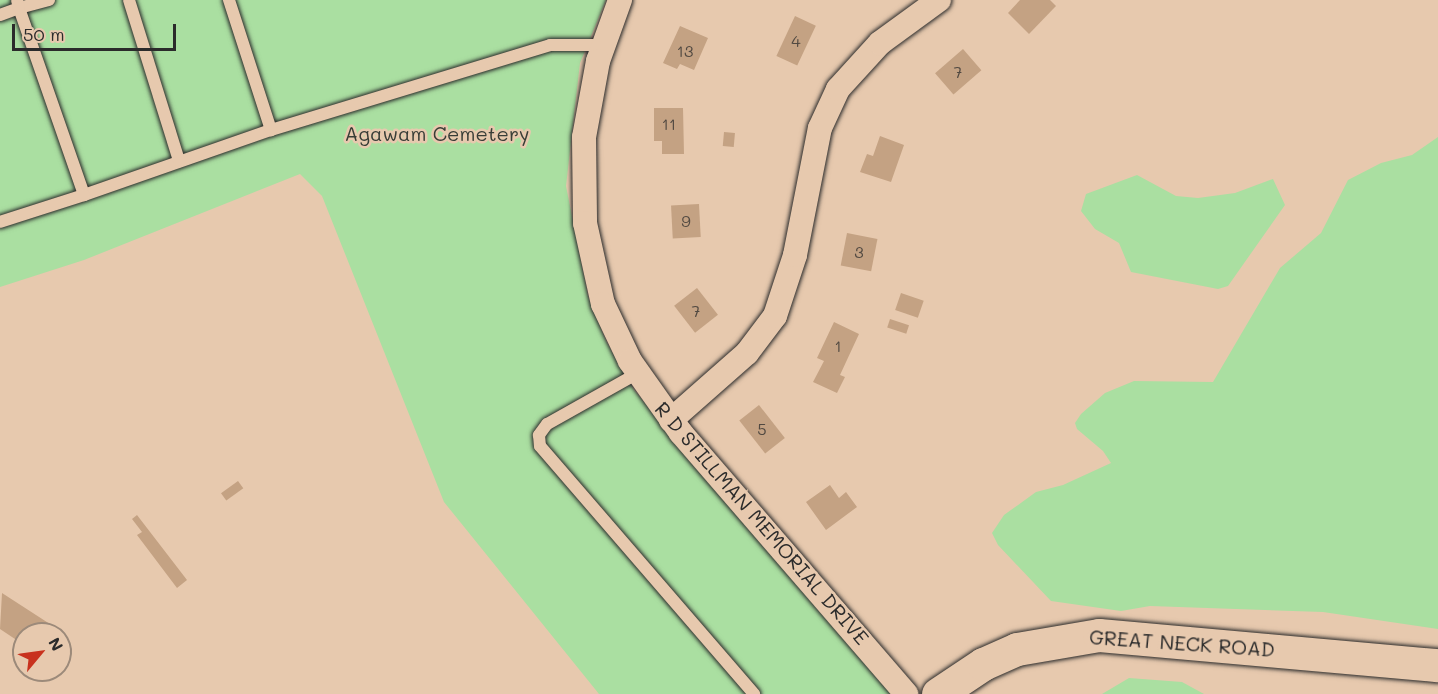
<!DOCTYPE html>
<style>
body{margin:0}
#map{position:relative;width:1438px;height:694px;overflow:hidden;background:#e7c9ae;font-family:Mali,sans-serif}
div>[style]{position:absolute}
.green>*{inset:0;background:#aadfa1}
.building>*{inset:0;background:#c4a283;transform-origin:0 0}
.roads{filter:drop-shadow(0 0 2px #2b2b2b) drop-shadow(0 0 2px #2b2b2b)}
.lane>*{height:12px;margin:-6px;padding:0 6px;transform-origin:6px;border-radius:6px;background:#e7c9ae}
.street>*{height:24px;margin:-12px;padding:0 12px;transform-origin:12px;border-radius:12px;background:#e7c9ae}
.secondary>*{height:33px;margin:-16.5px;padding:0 16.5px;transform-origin:16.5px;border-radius:16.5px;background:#e7c9ae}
span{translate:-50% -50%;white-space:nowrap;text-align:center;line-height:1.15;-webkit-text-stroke:5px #e7c9ae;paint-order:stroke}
.number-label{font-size:16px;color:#514941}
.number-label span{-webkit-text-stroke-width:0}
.park-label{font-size:20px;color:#383d37}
.street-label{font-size:20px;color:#2b2b2b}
.north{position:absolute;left:12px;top:622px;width:60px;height:60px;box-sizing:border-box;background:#e7c9ae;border:2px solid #9c8a7a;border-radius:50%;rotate:61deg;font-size:16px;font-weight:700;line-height:24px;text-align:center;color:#2b2b2b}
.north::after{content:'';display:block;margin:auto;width:21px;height:27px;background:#c8321e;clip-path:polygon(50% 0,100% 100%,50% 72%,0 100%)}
.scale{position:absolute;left:12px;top:24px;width:164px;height:27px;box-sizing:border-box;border:3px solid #2b2b2b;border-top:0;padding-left:8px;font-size:18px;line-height:21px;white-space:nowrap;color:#2b2b2b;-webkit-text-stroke:4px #e7c9ae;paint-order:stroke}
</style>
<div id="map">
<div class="green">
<div style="clip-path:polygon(0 0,606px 0,580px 63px,566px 186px,588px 296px,606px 341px,634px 390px,892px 694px,599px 694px,444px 502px,322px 196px,300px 174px,84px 260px,0 287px)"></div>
<div style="clip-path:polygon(1438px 137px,1438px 629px,1323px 612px,1150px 606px,1121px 611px,1051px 601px,998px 545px,992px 533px,1004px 515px,1036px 492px,1063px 485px,1111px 463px,1103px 451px,1077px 429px,1075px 423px,1081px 414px,1105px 393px,1134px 381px,1213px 382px,1280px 268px,1321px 233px,1348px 180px,1381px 163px,1412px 155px)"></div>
<div style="clip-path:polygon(1137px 175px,1176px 196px,1198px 198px,1235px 193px,1273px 179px,1285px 205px,1228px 286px,1218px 289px,1131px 272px,1119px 243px,1095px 229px,1081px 211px,1086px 194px)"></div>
<div style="clip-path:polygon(1129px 678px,1182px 682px,1204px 694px,1102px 694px)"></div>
</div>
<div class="building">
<div style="clip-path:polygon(1020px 0,1050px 0,1056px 6px,1029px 34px,1008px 13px)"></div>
<div style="left:795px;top:16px;width:23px;height:44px;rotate:25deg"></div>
<div style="clip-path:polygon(680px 26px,708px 38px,694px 70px,680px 64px,677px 69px,663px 63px)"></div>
<div style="left:963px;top:49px;width:28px;height:37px;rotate:49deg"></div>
<div style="clip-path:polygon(654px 108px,683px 108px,684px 154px,662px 154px,662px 141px,654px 141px)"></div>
<div style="left:724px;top:132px;width:11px;height:14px;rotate:5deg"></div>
<div style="clip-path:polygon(880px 136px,904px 145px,891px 182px,860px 172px,867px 154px,873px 156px)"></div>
<div style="left:699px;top:204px;width:33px;height:28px;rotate:87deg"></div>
<div style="left:847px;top:233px;width:31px;height:33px;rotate:11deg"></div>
<div style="left:697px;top:288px;width:34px;height:29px;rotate:52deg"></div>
<div style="left:901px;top:293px;width:24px;height:18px;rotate:19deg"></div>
<div style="left:890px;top:319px;width:20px;height:9px;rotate:18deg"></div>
<div style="clip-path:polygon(834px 322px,859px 334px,840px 375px,845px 377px,837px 393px,813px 382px,824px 361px,817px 358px)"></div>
<div style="left:759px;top:405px;width:42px;height:25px;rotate:52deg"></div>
<div style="left:238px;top:481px;width:9px;height:21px;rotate:54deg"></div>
<div style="clip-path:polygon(830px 485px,839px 498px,846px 492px,857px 507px,826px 530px,806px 502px)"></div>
<div style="clip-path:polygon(137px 515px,187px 580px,177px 588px,137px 535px,142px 532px,132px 519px)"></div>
<div style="clip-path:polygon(2px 593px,53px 626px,47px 634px,24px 634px,24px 645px,0 629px)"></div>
</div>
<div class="roads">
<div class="lane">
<div style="left:49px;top:0;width:31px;rotate:165deg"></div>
<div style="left:19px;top:8px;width:198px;rotate:70.8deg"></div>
<div style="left:84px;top:195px;width:198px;rotate:-19.2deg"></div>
<div style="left:271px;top:130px;width:292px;rotate:-16.9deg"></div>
<div style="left:550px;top:45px;width:53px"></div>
<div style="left:129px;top:0;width:169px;rotate:72.7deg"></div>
<div style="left:229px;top:0;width:137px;rotate:72.1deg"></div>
<div style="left:0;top:15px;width:20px;rotate:-20deg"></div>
<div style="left:19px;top:8px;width:8px;rotate:-104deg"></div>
<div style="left:0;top:222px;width:88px;rotate:-17.8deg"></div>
<div style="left:638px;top:373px;width:104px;rotate:150.7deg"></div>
<div style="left:547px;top:424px;width:14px;rotate:126deg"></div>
<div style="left:539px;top:435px;width:11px;rotate:85deg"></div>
<div style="left:540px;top:446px;width:328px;rotate:49.2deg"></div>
</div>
<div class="street">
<div style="left:620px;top:0;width:65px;rotate:109.8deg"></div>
<div style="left:598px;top:61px;width:77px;rotate:100.4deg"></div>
<div style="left:584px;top:137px;width:86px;rotate:89.3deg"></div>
<div style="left:585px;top:223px;width:83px;rotate:77.5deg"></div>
<div style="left:603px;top:304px;width:63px;rotate:64.7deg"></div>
<div style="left:630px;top:361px;width:88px;rotate:54.7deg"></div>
<div style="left:681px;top:433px;width:345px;rotate:49.2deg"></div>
<div style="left:671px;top:420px;width:101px;rotate:-41.4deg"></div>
<div style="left:747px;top:353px;width:46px;rotate:-52.9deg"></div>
<div style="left:775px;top:316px;width:64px;rotate:-71.8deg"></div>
<div style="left:795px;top:255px;width:129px;rotate:-78.9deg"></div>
<div style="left:820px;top:128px;width:43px;rotate:-65.2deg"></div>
<div style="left:838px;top:89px;width:62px;rotate:-47.6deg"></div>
<div style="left:880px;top:43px;width:73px;rotate:-36.1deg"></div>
</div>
<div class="secondary">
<div style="left:938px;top:694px;width:54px;rotate:-33.7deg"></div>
<div style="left:983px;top:664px;width:37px;rotate:-24deg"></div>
<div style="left:1017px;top:649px;width:83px;rotate:-9.7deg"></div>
<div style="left:1099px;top:635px;width:340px;rotate:5.1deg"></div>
</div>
</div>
<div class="number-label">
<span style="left:796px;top:41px">4</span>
<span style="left:685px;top:51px">13</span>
<span style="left:958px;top:72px">7</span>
<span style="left:669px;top:124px">11</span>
<span style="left:686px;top:221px">9</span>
<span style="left:859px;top:252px">3</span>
<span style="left:696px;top:311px">7</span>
<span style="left:838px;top:346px">1</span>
<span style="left:762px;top:429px">5</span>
</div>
<div class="park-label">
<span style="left:437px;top:133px">Agawam Cemetery</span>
</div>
<div class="street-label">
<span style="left:762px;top:523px;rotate:49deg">R D STILLMAN MEMORIAL DRIVE</span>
<span style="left:1182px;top:643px;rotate:4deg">GREAT NECK ROAD</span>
</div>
<div class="north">N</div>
<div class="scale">50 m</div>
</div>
